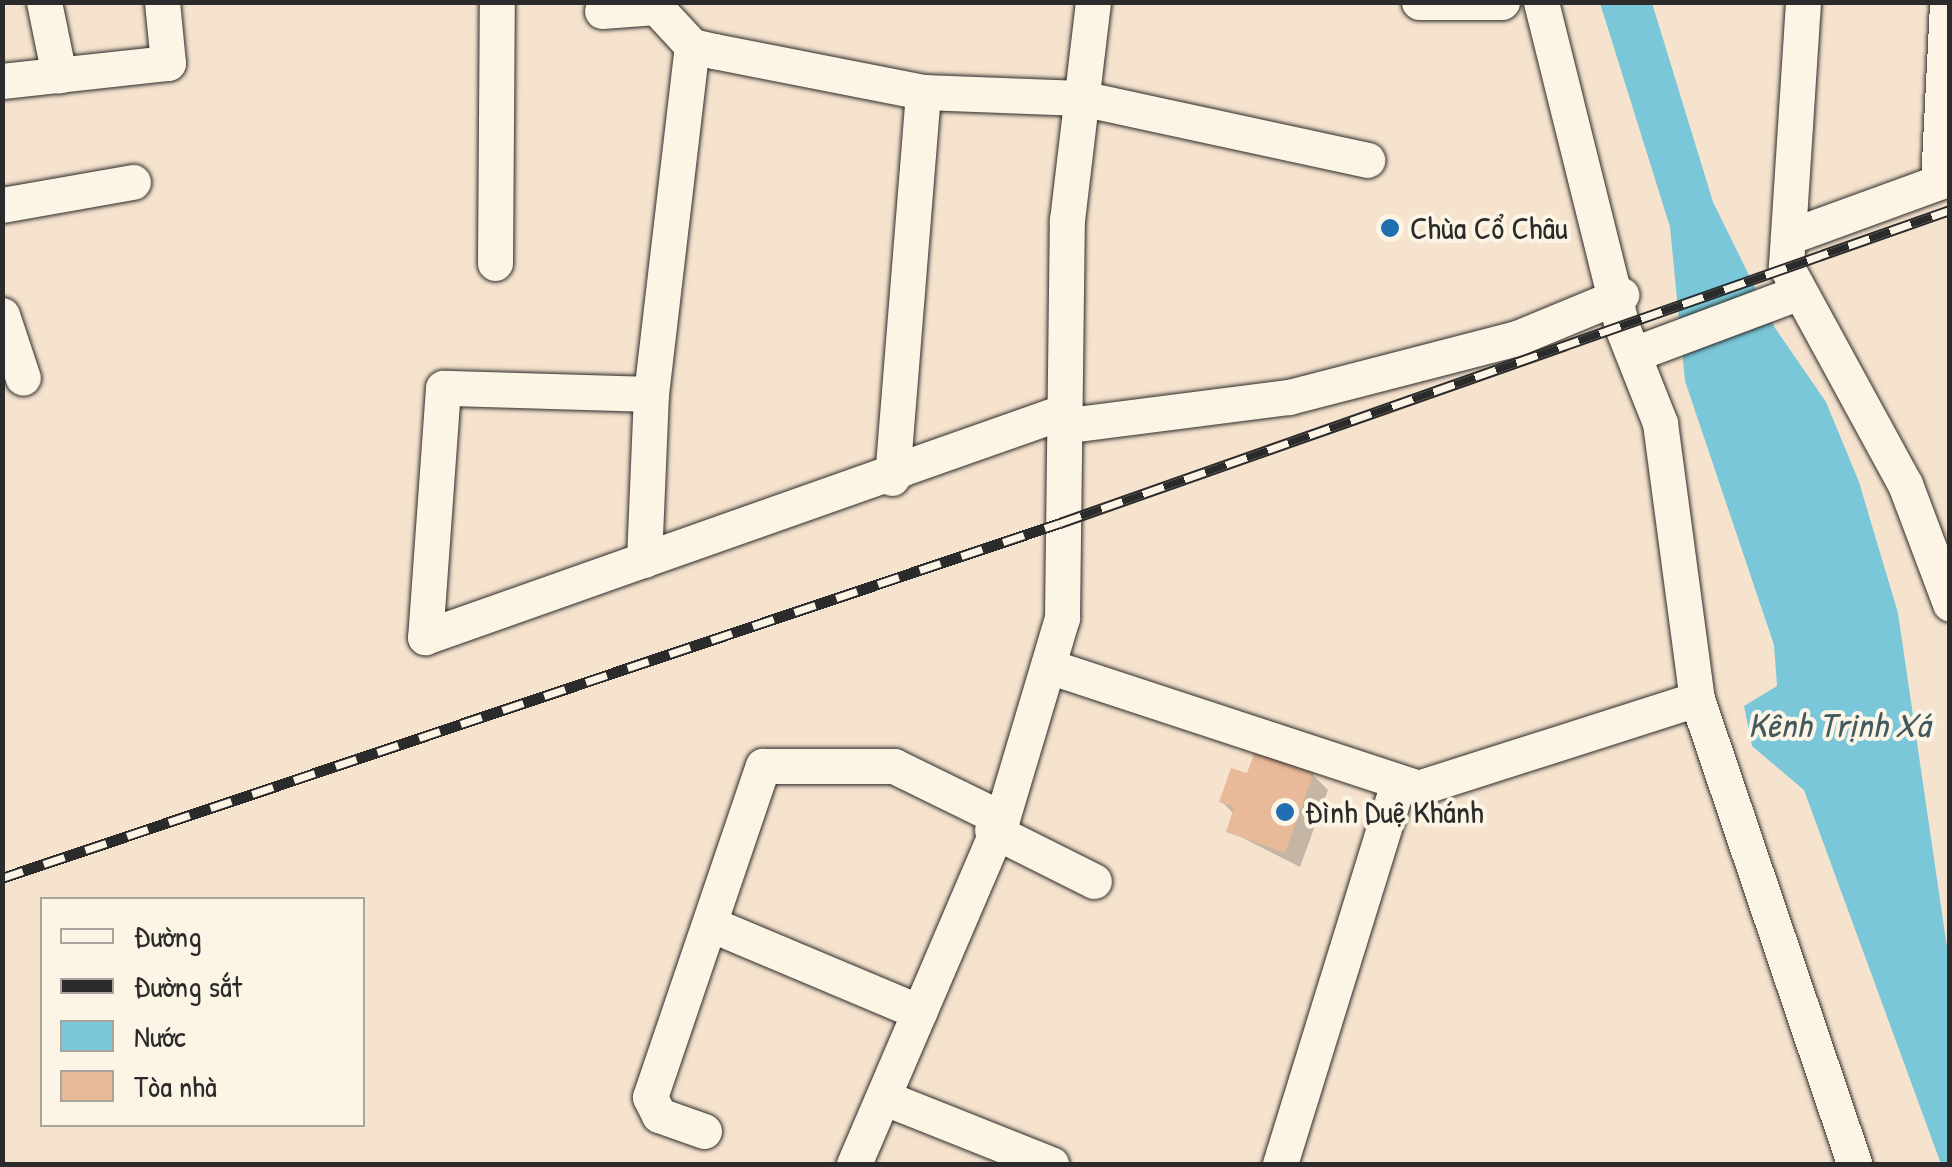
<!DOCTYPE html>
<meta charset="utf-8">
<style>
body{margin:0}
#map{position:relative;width:1952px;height:1167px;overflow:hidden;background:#f6e3ce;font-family:"Patrick Hand",sans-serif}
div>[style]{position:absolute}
.water>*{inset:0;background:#79c7d8}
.shadow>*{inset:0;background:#0003}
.building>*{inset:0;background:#e9ba99}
.roads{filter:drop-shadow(0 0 2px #2b2b2b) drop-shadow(0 0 2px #2b2b2b)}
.minor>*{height:35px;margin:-17.5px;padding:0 17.5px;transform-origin:17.5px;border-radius:17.5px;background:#fcf5e5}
.rail>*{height:11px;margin-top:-5.5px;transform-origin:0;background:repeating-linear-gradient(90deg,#fcf5e5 0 22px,#2b2b2b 0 44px);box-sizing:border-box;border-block:2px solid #2b2b2b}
.dots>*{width:28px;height:28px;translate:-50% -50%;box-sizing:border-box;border:5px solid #fcf5e5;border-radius:50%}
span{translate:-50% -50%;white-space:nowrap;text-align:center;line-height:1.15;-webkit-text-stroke:8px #fcf5e5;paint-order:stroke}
.poi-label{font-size:32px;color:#2b2b2b}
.left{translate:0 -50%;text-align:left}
.water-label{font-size:35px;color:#425a5f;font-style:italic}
.frame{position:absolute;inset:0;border:5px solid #2b2b2b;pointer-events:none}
.legend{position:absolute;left:40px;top:897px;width:325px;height:230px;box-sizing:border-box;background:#fcf5e5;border:2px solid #a8a49b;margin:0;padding:12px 18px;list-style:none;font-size:30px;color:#2b2b2b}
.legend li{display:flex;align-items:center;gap:20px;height:50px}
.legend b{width:50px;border:2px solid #a8a49b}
</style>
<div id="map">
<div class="water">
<div style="clip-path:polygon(1600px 3px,1652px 3px,1713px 202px,1775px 328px,1826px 402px,1859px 482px,1898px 613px,1949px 961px,1949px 1164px,1941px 1164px,1804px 790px,1752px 746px,1744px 706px,1777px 686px,1774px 645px,1685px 381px,1670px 227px)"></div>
</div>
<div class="shadow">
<div style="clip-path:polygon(1312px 774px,1328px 790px,1300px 867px,1229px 831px,1234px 814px,1222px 802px,1248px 777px)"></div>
</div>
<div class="building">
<div style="clip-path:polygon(1255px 751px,1314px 772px,1285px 853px,1226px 832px,1234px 807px,1219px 802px,1231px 768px,1247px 773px)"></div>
</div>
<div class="roads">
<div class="minor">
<div style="left:44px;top:2px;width:75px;rotate:78.4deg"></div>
<div style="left:1419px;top:2px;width:83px"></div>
<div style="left:1541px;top:2px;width:335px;rotate:76deg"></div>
<div style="left:1622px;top:327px;width:103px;rotate:68.4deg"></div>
<div style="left:1660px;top:423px;width:278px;rotate:82.4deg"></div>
<div style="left:1697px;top:699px;width:491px;rotate:71.3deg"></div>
<div style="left:1803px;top:2px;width:265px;rotate:93.7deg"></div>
<div style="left:1786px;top:266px;width:248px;rotate:61.4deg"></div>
<div style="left:1905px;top:484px;width:128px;rotate:69.4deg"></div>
<div style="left:602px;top:11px;width:54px;rotate:-4.2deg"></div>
<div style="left:656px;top:7px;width:53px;rotate:47.3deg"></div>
<div style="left:692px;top:46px;width:23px;rotate:13deg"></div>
<div style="left:714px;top:51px;width:213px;rotate:11.1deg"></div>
<div style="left:923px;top:92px;width:158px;rotate:2.2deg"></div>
<div style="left:1081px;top:98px;width:293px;rotate:12.2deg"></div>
<div style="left:2px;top:81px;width:167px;rotate:-6.2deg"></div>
<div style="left:168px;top:63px;width:61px;rotate:-95.6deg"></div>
<div style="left:1938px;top:182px;width:180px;rotate:-87.1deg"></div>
<div style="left:2px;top:205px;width:133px;rotate:-10deg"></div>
<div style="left:1788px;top:237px;width:172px;rotate:-20deg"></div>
<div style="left:495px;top:263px;width:261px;rotate:-89.6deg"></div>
<div style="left:2px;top:315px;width:66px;rotate:71.6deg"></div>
<div style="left:1634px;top:354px;width:174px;rotate:-20.5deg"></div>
<div style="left:651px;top:394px;width:208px;rotate:-178.3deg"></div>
<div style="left:443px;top:388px;width:250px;rotate:94.1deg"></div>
<div style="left:425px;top:637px;width:676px;rotate:-19.45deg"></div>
<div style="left:1062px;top:426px;width:229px;rotate:-7.3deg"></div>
<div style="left:1289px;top:397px;width:236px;rotate:-14.5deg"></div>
<div style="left:1517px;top:338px;width:113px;rotate:-22.5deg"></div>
<div style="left:892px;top:478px;width:387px;rotate:-85.4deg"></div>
<div style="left:644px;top:560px;width:166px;rotate:-87.6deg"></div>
<div style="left:651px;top:394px;width:350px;rotate:-83.3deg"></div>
<div style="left:1051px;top:667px;width:386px;rotate:18.2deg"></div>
<div style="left:1418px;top:788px;width:293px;rotate:-17.7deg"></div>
<div style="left:992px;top:830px;width:114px;rotate:26.6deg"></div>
<div style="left:710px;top:924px;width:227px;rotate:22.8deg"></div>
<div style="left:885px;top:1098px;width:179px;rotate:21.7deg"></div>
<div style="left:704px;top:1131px;width:48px;rotate:-160.4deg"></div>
<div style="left:659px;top:1115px;width:20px;rotate:-117deg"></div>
<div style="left:650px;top:1097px;width:350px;rotate:-71.2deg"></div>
<div style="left:763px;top:766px;width:131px"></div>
<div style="left:894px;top:766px;width:120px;rotate:26.1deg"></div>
<div style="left:854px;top:1164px;width:375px;rotate:-66.8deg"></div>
<div style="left:1002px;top:819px;width:210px;rotate:-73.4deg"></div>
<div style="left:1062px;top:618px;width:398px;rotate:-89.3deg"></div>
<div style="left:1067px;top:220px;width:220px;rotate:-83.2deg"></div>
<div style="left:1280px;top:1164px;width:396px;rotate:-72.8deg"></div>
</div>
</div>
<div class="rail">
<div style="left:2px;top:878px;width:1116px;rotate:-18.55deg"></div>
<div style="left:1060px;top:523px;width:943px;rotate:-19.38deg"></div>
</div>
<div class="dots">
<div style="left:1390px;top:228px;background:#1f6fb2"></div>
<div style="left:1285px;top:812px;background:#1f6fb2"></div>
</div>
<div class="poi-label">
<span class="left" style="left:1410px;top:228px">Chùa Cổ Châu</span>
<span class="left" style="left:1305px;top:812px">Đình Duệ Khánh</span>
</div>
<div class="water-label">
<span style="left:1839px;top:725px">Kênh Trịnh Xá</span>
</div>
<div class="frame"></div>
<ul class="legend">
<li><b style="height:12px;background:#fcf5e5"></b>Đường</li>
<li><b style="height:12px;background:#2b2b2b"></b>Đường sắt</li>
<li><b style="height:28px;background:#79c7d8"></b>Nước</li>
<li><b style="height:28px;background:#e9ba99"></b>Tòa nhà</li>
</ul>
</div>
